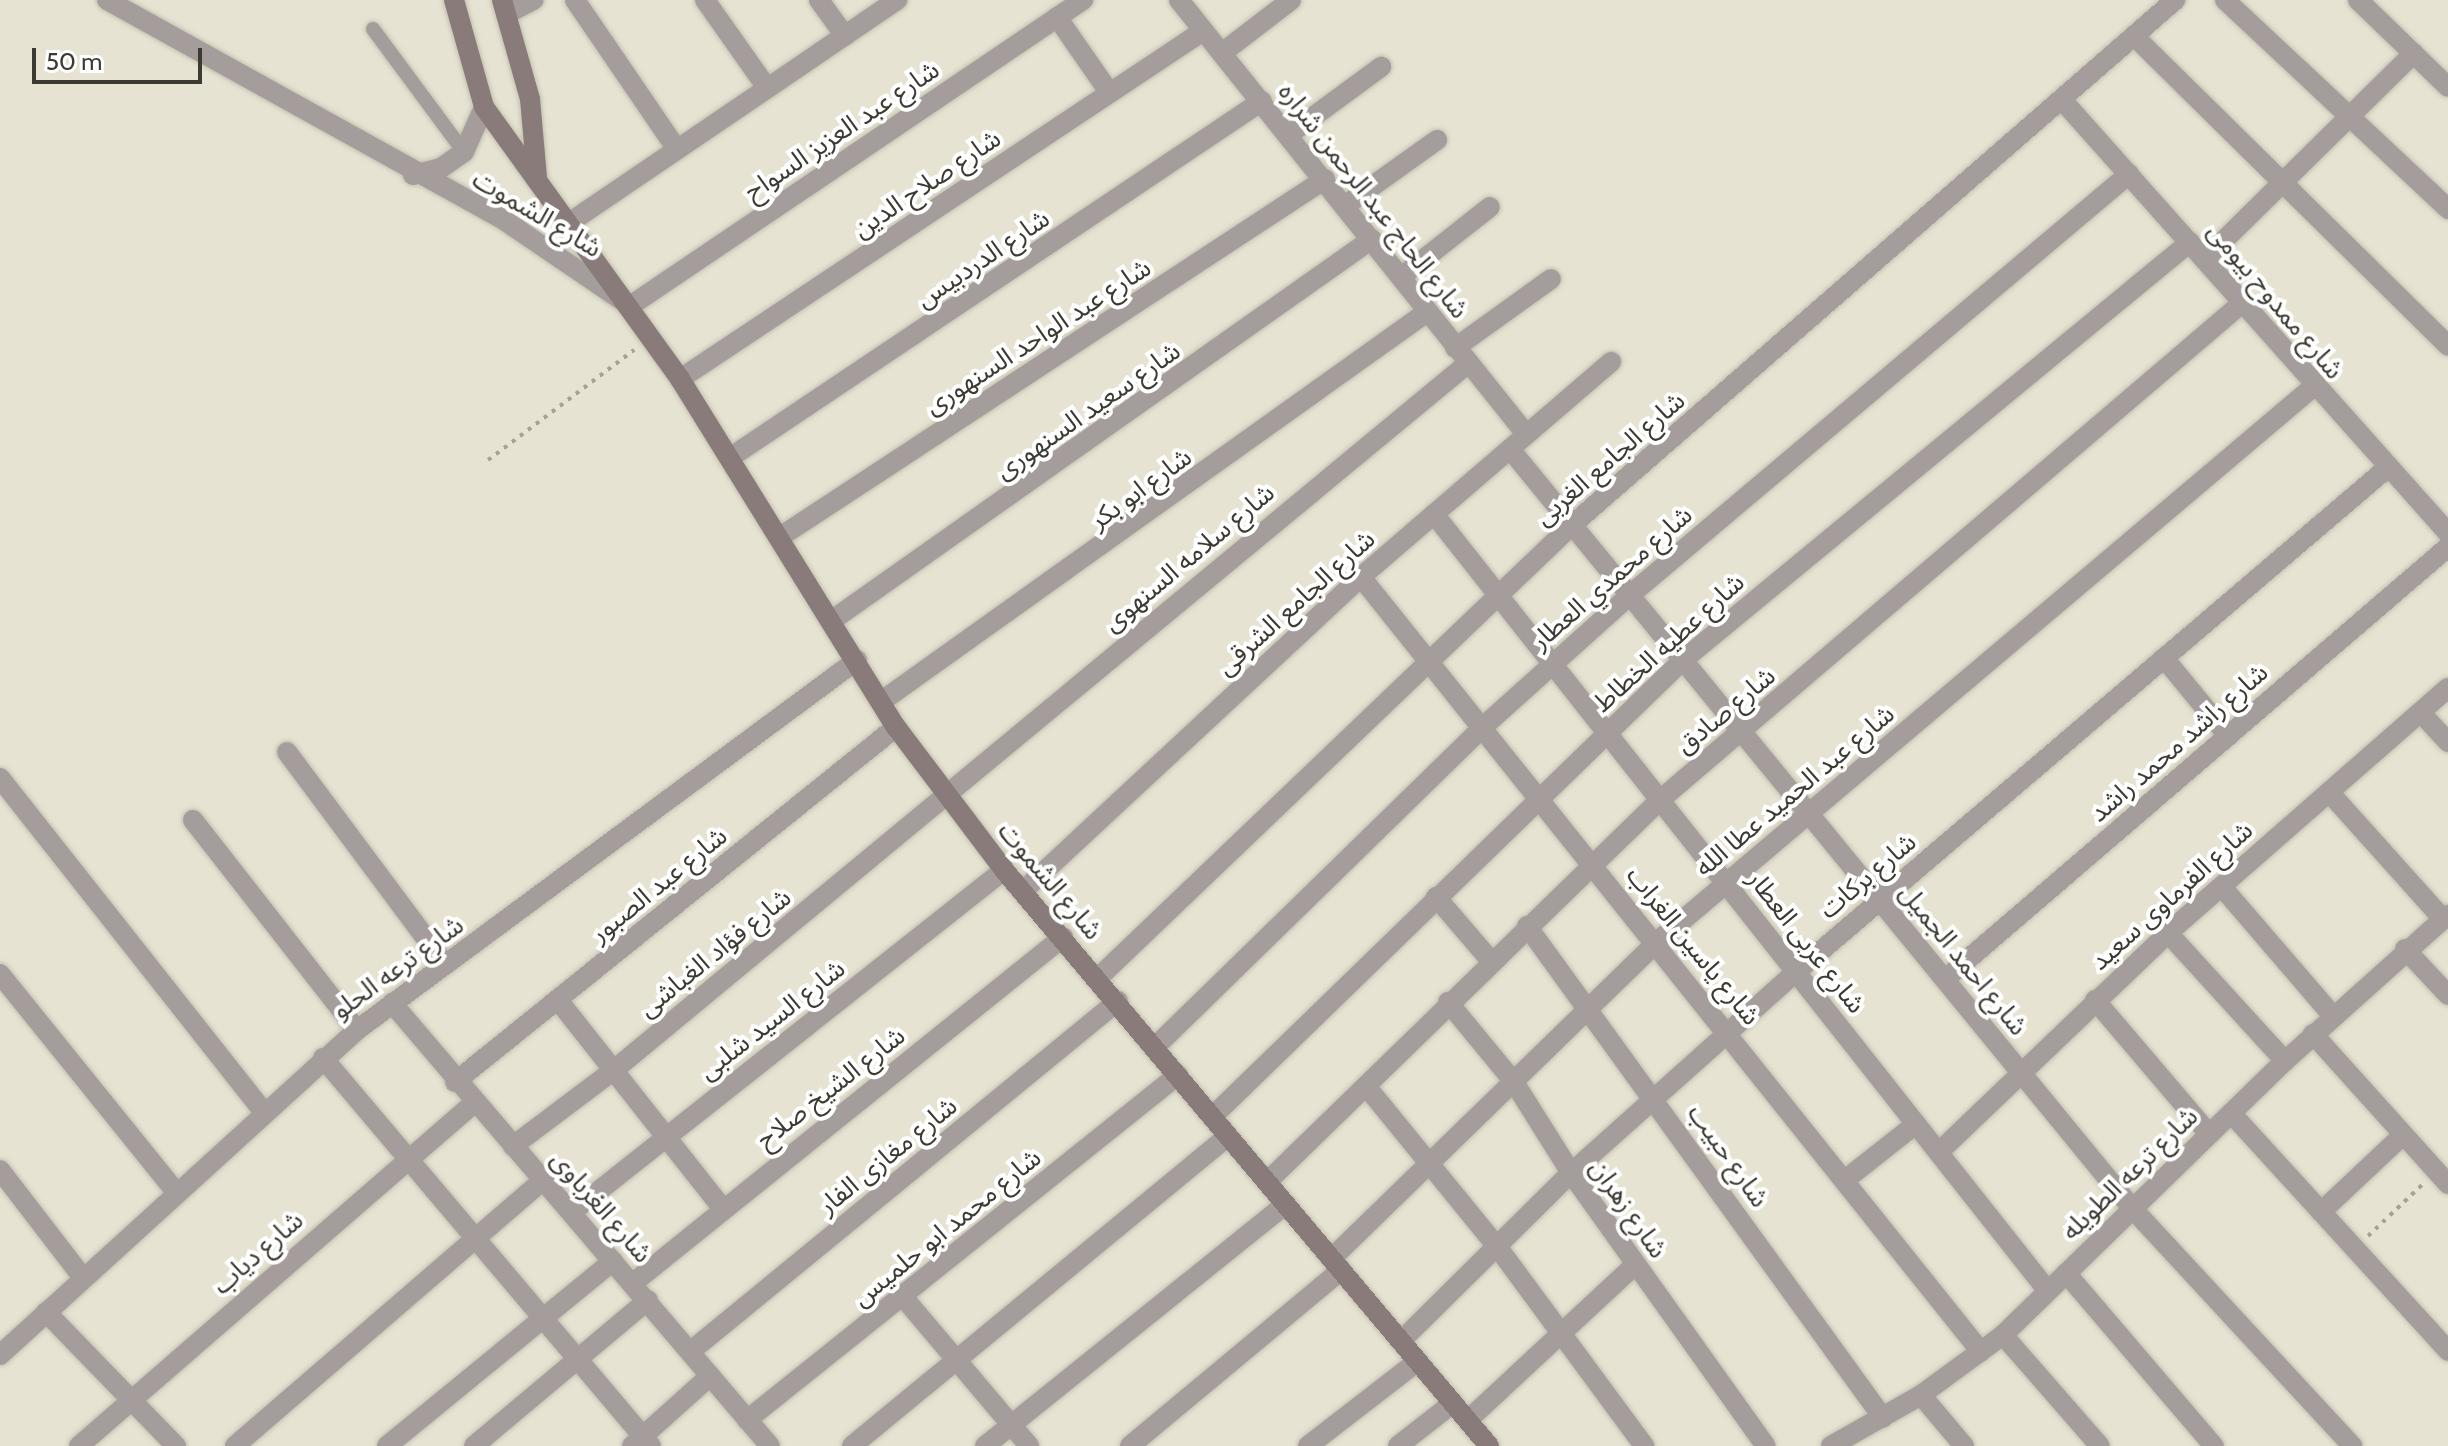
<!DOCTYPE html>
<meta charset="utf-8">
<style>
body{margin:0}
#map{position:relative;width:2448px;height:1446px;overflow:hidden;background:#e6e3d2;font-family:Cabin,"Noto Sans Arabic",sans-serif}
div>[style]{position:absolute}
.path>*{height:4px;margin-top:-2px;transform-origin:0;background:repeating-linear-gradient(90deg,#a5a395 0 4px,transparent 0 10px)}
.roads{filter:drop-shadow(0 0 2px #c4c1b2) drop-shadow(0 0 2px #c4c1b2)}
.lane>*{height:14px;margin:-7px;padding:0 7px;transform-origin:7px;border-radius:7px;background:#a59d9b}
.street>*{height:20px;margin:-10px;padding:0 10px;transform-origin:10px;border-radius:10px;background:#a59d9b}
.secondary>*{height:20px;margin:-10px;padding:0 10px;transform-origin:10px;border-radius:10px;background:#887b79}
span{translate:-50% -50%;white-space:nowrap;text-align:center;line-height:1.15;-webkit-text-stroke:8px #fff;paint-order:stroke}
.street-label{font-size:26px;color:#3b3a33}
.scale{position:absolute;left:32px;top:48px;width:170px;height:36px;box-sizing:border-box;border:4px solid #3b3a33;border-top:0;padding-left:10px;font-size:24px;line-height:28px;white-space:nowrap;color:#3b3a33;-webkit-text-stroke:6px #fff;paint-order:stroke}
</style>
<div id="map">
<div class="path">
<div style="left:488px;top:460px;width:183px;rotate:-37deg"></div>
<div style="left:2368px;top:1236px;width:76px;rotate:-43.4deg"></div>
</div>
<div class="roads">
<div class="lane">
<div style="left:373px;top:29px;width:153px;rotate:53.5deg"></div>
</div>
<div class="street">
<div style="left:107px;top:0;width:454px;rotate:29deg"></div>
<div style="left:504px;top:220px;width:153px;rotate:34.3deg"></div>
<div style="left:630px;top:306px;width:547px;rotate:-34.04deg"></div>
<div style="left:575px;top:0;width:179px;rotate:55.7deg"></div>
<div style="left:705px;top:0;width:104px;rotate:54.8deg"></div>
<div style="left:819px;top:0;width:44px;rotate:54.2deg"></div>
<div style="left:1179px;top:0;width:556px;rotate:51.36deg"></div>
<div style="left:2225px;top:0;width:306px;rotate:43.1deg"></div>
<div style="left:2358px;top:0;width:125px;rotate:44deg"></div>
<div style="left:506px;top:14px;width:31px;rotate:-27deg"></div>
<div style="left:1057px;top:17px;width:91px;rotate:55.3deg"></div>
<div style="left:2134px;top:36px;width:441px;rotate:44.6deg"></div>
<div style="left:1222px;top:53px;width:87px;rotate:-37.5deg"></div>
<div style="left:2063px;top:101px;width:579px;rotate:48.29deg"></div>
<div style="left:1291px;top:133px;width:112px;rotate:-36.3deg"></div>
<div style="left:413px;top:175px;width:29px;rotate:-14deg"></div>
<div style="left:441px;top:168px;width:28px;rotate:-35deg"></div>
<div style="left:464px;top:152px;width:49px;rotate:-66deg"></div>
<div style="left:1346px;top:205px;width:112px;rotate:-35.5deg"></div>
<div style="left:569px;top:223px;width:397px;rotate:-34.2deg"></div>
<div style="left:2205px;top:259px;width:293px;rotate:-44.6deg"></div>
<div style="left:1401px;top:277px;width:113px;rotate:-38.2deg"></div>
<div style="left:1455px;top:348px;width:118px;rotate:-35.7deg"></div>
<div style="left:680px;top:379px;width:628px;rotate:-33.64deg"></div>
<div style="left:1510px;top:449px;width:980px;rotate:50.67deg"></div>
<div style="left:2131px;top:1207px;width:326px;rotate:47.2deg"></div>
<div style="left:731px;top:457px;width:639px;rotate:-33.84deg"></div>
<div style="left:1434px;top:514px;width:989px;rotate:51.69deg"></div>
<div style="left:780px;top:537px;width:652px;rotate:-33.3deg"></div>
<div style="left:1361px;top:577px;width:992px;rotate:51.34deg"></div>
<div style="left:831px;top:621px;width:662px;rotate:-35.23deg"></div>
<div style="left:2164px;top:658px;width:101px;rotate:50.6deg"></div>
<div style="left:882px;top:701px;width:670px;rotate:-35.52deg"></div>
<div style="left:2421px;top:713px;width:40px;rotate:47deg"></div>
<div style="left:287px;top:752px;width:264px;rotate:53.3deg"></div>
<div style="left:0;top:778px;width:423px;rotate:51.7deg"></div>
<div style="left:2329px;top:792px;width:171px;rotate:48.1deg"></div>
<div style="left:193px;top:820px;width:266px;rotate:52deg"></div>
<div style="left:2222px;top:887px;width:170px;rotate:49.3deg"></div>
<div style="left:1023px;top:891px;width:461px;rotate:-42.9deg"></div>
<div style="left:1361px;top:577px;width:330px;rotate:-40.7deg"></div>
<div style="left:1436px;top:897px;width:84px;rotate:49.3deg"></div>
<div style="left:1527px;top:926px;width:607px;rotate:54.11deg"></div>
<div style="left:2168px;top:933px;width:173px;rotate:47.6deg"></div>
<div style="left:2405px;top:949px;width:63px;rotate:46.9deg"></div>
<div style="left:0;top:974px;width:277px;rotate:51.1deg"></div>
<div style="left:1098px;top:978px;width:656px;rotate:-43.7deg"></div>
<div style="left:1572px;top:525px;width:800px;rotate:-41.04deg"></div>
<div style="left:1945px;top:979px;width:663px;rotate:-40.66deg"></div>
<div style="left:558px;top:1000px;width:265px;rotate:51.7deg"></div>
<div style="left:2095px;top:1000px;width:176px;rotate:49.6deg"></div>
<div style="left:1448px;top:1002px;width:104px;rotate:50.5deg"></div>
<div style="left:1514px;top:1082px;width:107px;rotate:57.9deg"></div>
<div style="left:1571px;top:1173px;width:335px;rotate:54.5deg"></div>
<div style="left:392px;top:1003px;width:582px;rotate:49.53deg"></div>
<div style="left:2313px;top:1034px;width:202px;rotate:48deg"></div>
<div style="left:1154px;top:1048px;width:461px;rotate:-44.3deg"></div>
<div style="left:1484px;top:726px;width:196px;rotate:-41.9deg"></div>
<div style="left:1630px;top:595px;width:653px;rotate:-40.15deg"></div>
<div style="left:323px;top:1058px;width:508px;rotate:49.79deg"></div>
<div style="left:455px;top:1082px;width:566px;rotate:-38.83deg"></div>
<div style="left:1366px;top:1086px;width:210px;rotate:50.8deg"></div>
<div style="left:1499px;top:1249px;width:245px;rotate:53.6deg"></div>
<div style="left:2231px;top:1113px;width:322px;rotate:47.6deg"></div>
<div style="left:1212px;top:1117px;width:656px;rotate:-44.14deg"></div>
<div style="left:1683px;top:660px;width:657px;rotate:-39.5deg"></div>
<div style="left:513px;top:1146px;width:126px;rotate:-37deg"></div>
<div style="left:614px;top:1070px;width:1107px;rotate:-39.61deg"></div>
<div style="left:1939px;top:1152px;width:317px;rotate:-43.7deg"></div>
<div style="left:2168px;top:933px;width:372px;rotate:-41.2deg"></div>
<div style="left:0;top:1170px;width:133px;rotate:52.4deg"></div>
<div style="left:1845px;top:1180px;width:90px;rotate:-38.3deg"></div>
<div style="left:1267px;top:1182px;width:548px;rotate:-44.19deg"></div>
<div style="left:1660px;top:800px;width:764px;rotate:-40.49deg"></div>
<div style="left:572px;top:1212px;width:551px;rotate:-38.37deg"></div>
<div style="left:2321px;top:1212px;width:112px;rotate:-43.2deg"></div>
<div style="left:1332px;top:1258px;width:455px;rotate:-44.2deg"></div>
<div style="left:1658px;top:941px;width:858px;rotate:-40.22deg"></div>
<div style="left:2066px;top:1273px;width:228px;rotate:49.5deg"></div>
<div style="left:633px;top:1283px;width:552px;rotate:-38.82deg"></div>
<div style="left:904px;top:1298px;width:194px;rotate:49.8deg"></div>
<div style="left:46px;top:1312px;width:187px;rotate:45.9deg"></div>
<div style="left:2003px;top:1335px;width:147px;rotate:48.9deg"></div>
<div style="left:1401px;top:1341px;width:239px;rotate:-44.7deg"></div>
<div style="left:1571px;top:1173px;width:302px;rotate:-41.8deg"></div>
<div style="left:1796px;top:972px;width:775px;rotate:-40.45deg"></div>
<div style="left:691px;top:1351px;width:552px;rotate:-39.34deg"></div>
<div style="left:0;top:1355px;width:483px;rotate:-42.3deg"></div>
<div style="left:357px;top:1030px;width:622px;rotate:-36.5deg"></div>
<div style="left:1921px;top:1395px;width:67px;rotate:49.9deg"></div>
<div style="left:747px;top:1420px;width:552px;rotate:-38.68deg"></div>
<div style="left:1468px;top:1420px;width:228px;rotate:-42.9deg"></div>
<div style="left:79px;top:1446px;width:523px;rotate:-40.97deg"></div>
<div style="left:235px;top:1446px;width:406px;rotate:-40.8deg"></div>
<div style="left:387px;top:1446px;width:292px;rotate:-39.3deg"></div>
<div style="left:474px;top:1446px;width:227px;rotate:-40deg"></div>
<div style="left:632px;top:1446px;width:105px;rotate:-41.9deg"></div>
<div style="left:852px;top:1446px;width:487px;rotate:-39.5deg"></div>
<div style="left:985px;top:1446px;width:386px;rotate:-38.8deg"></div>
<div style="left:1130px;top:1446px;width:275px;rotate:-39.8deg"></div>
<div style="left:1308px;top:1446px;width:139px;rotate:-37.7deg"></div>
<div style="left:1398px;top:1446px;width:70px;rotate:-38deg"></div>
<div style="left:1831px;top:1446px;width:103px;rotate:-29.5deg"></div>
<div style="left:1921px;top:1395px;width:102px;rotate:-36.2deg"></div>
<div style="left:2003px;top:1335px;width:393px;rotate:-44.2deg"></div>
<div style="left:2285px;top:1061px;width:219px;rotate:-41.9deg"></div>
</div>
<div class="secondary">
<div style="left:454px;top:0;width:111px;rotate:74.3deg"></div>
<div style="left:484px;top:107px;width:335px;rotate:54.2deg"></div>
<div style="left:680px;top:379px;width:410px;rotate:58.2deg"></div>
<div style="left:896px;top:727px;width:179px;rotate:52.9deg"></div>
<div style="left:1004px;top:870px;width:753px;rotate:49.9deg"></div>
<div style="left:502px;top:0;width:103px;rotate:74.2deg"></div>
<div style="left:530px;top:99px;width:78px;rotate:84.9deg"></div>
</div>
</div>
<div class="street-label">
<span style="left:842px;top:131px;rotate:-34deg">شارع عبد العزيز السواح</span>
<span style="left:927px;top:184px;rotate:-34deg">شارع صلاح الدين</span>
<span style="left:1373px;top:201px;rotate:52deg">شارع الحاج عبد الرحمن شراره</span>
<span style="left:537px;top:214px;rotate:31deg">شارع الشموت</span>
<span style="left:983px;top:259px;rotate:-34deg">شارع الدردبيس</span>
<span style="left:2275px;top:301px;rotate:50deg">شارع ممدوح بيومى</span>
<span style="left:1038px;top:337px;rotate:-33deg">شارع عبد الواحد السنهورى</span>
<span style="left:1088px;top:411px;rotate:-35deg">شارع سعيد السنهورى</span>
<span style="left:1610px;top:459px;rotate:-41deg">شارع الجامع الغربى</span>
<span style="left:1141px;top:489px;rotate:-36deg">شارع ابو بكر</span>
<span style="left:1189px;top:558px;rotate:-40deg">شارع سلامه السنهوى</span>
<span style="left:1612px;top:578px;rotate:-41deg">شارع محمدي العطار</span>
<span style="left:1296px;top:603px;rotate:-42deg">شارع الجامع الشرقى</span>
<span style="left:1669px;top:643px;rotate:-42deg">شارع عطيه الخطاط</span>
<span style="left:1726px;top:711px;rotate:-40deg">شارع صادق</span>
<span style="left:2179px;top:743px;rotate:-41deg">شارع راشد محمد راشد</span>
<span style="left:1795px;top:791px;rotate:-40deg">شارع عبد الحميد عطا الله</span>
<span style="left:1868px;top:876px;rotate:-40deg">شارع بركات</span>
<span style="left:1050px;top:881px;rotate:50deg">شارع الشموت</span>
<span style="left:659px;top:885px;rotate:-39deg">شارع عبد الصبور</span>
<span style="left:2172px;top:896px;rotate:-42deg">شارع الفرماوى سعيد</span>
<span style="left:1806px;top:942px;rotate:52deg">شارع عربى العطار</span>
<span style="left:1693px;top:946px;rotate:51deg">شارع ياسين الغراب</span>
<span style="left:715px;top:953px;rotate:-39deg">شارع فؤاد الغباشى</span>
<span style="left:1963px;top:960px;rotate:51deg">شارع احمد الجميل</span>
<span style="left:398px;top:968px;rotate:-36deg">شارع ترعه الحلو</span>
<span style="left:772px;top:1020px;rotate:-38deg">شارع السيد شلبى</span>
<span style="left:831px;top:1088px;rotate:-38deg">شارع الشيخ صلاح</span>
<span style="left:888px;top:1156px;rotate:-39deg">شارع مغازى الفار</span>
<span style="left:1728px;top:1156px;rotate:55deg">شارع حبيب</span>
<span style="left:2130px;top:1174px;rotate:-44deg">شارع ترعه الطويله</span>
<span style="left:601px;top:1207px;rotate:49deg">شارع الغرباوى</span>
<span style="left:1628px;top:1209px;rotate:55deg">شارع زهران</span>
<span style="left:947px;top:1228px;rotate:-39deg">شارع محمد ابو حلميس</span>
<span style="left:258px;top:1253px;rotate:-41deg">شارع دياب</span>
</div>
<div class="scale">50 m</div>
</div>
